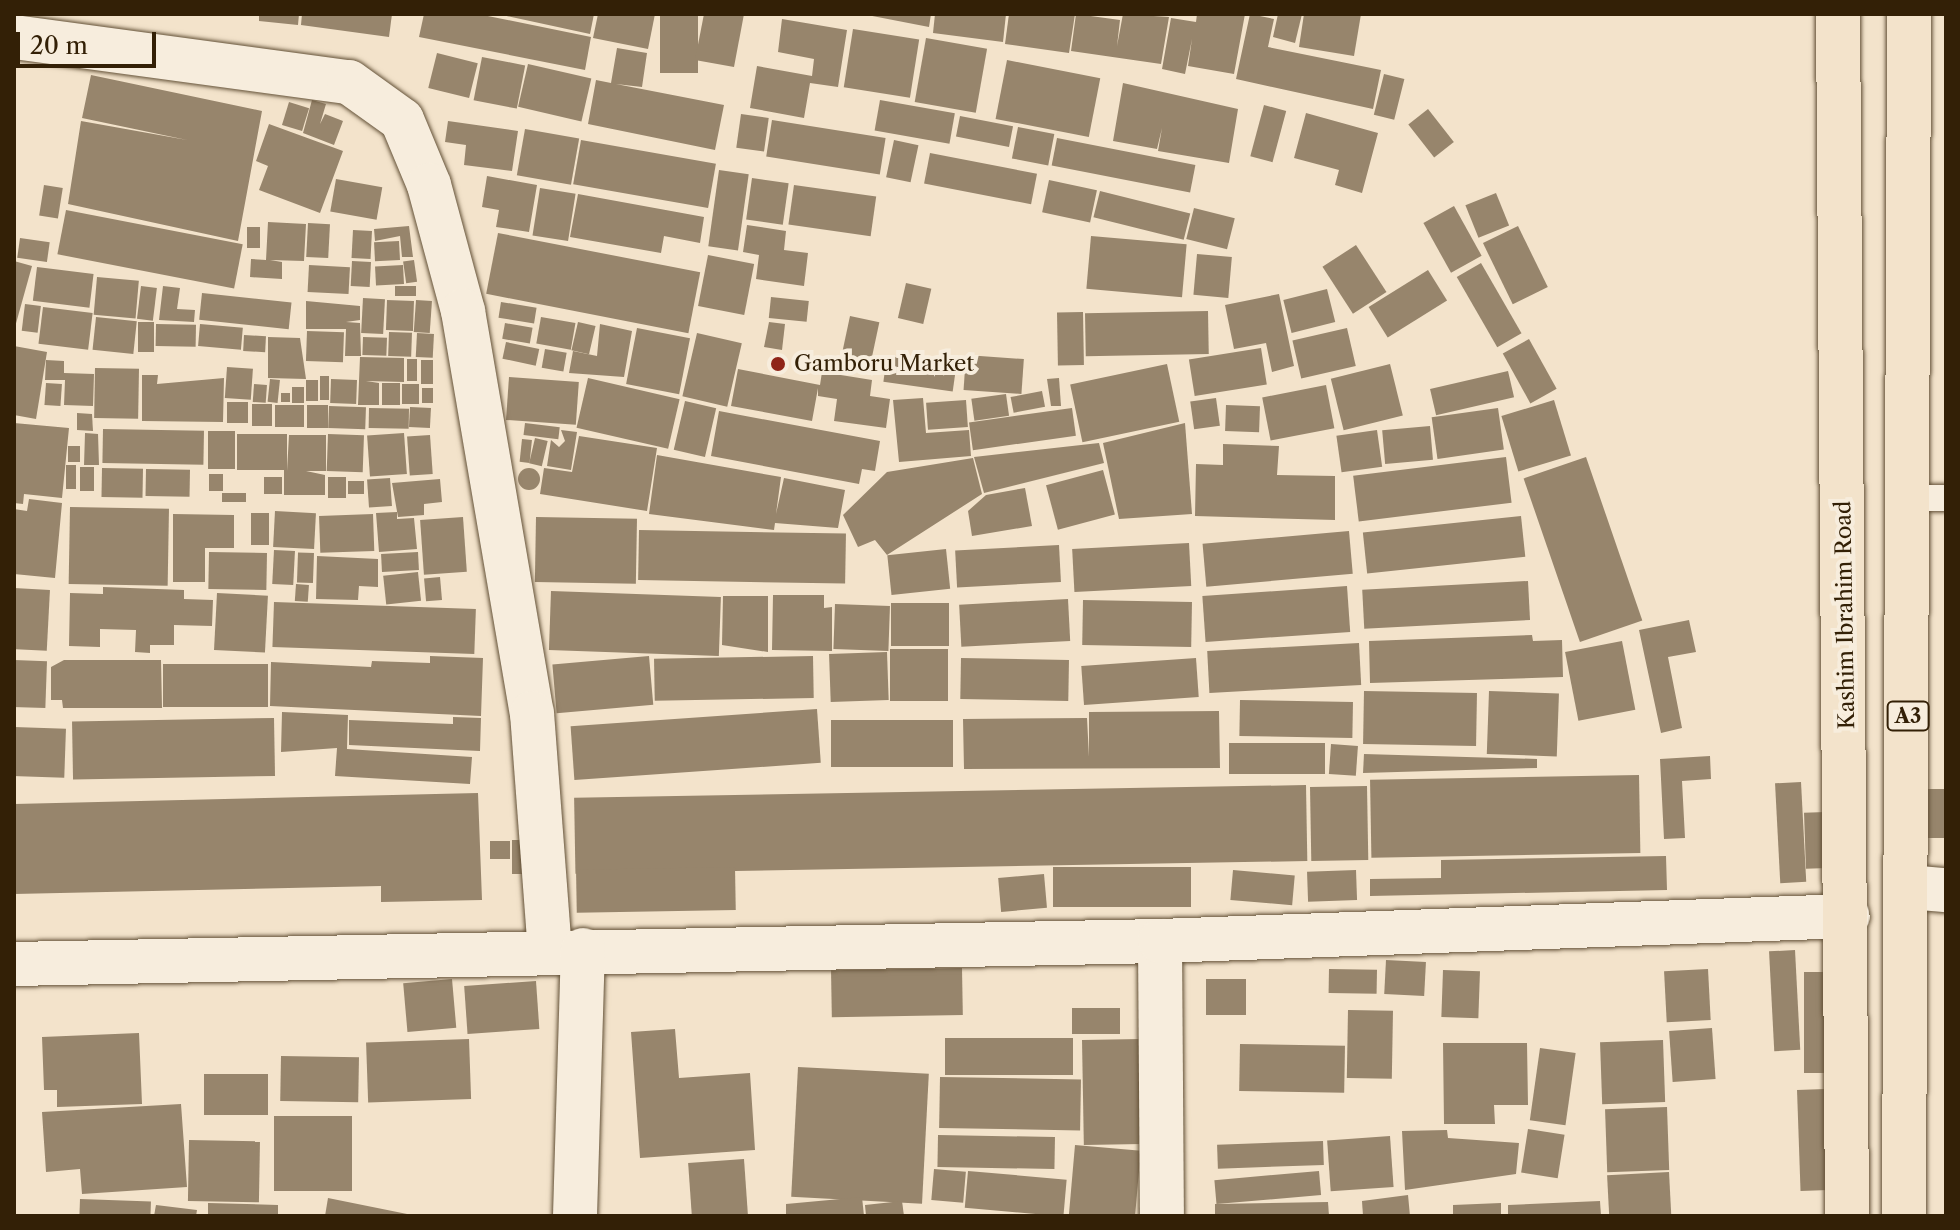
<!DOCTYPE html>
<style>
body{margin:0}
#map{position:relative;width:1960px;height:1230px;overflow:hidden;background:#f3e3cb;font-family:"Libre Caslon Text",serif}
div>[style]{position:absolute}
.building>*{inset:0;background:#97856c;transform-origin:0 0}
.round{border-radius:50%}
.roads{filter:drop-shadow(0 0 2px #635137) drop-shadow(0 0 2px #635137)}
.service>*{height:26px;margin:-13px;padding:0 13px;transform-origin:13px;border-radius:13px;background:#f7eddd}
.minor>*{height:44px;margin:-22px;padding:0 22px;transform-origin:22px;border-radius:22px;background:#f7eddd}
.tertiary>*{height:44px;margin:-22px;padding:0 22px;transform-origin:22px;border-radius:22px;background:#f7eddd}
.trunk>*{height:44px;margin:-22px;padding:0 22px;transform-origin:22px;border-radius:22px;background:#f3e3cb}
.dots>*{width:22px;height:22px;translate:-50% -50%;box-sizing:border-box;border:4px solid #f7eddd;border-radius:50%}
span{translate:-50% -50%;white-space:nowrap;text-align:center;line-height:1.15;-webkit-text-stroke:8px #f7eddd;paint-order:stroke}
.shield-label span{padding:2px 6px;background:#f7eddd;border:2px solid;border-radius:6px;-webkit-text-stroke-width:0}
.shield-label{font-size:20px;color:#332006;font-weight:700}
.poi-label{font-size:22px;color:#332006}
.left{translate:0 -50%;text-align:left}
.street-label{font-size:22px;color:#332006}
.frame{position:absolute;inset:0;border:16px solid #332006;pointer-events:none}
.scale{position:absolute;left:16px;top:32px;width:140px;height:36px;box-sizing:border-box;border:4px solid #332006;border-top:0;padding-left:10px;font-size:24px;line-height:28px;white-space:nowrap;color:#332006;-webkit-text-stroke:6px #f7eddd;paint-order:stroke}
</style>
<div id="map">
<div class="building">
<div style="clip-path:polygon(259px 14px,299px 14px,298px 25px,259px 21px)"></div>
<div style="clip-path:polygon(302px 14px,392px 14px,389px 37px,301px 25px)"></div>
<div style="clip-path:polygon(424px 14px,478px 14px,591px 37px,585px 70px,419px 37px)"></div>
<div style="clip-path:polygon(497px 14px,594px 14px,590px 34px)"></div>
<div style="clip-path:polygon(598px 14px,655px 14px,648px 49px,593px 38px)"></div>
<div style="left:660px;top:14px;width:38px;height:59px"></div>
<div style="clip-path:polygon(704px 14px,744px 14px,734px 67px,695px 60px)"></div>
<div style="clip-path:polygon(862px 14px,931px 14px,929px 27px)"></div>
<div style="clip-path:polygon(935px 14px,1006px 14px,1003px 42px,933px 33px)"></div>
<div style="clip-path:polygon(1009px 14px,1075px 14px,1069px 53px,1005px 44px)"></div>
<div style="clip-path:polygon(1076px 14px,1120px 20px,1117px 46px,1123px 14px,1169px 17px,1161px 64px,1071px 51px)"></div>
<div style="clip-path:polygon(1197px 14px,1245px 14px,1234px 74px,1188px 66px,1192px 39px,1185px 74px,1162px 69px,1171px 18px,1196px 22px)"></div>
<div style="clip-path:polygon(1250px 14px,1274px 19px,1268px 47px,1381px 70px,1373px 109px,1236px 79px)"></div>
<div style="clip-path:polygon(1278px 14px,1302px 14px,1295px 43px,1273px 37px)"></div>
<div style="clip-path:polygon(1304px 14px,1361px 14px,1354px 56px,1299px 47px)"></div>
<div style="clip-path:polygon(782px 19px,847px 30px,838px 87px,810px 83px,804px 118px,750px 108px,757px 66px,812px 76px,814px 59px,778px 52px)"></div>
<div style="left:853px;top:29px;width:67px;height:59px;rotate:9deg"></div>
<div style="left:926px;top:38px;width:62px;height:65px;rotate:10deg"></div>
<div style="clip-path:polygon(617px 48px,647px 53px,642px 87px,616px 84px,724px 105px,715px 150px,588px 124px,596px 80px,611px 83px)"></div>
<div style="left:437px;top:53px;width:42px;height:36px;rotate:14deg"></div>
<div style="left:482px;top:57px;width:44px;height:44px;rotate:11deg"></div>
<div style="left:1007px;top:60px;width:95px;height:60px;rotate:11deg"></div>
<div style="left:528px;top:64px;width:65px;height:44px;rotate:13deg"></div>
<div style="left:1384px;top:74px;width:21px;height:42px;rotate:14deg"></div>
<div style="clip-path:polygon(91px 75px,262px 111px,238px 241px,68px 204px,81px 121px,187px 140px,82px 118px)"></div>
<div style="clip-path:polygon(1123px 83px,1238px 109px,1229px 163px,1158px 151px,1162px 128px,1157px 149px,1113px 141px)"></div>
<div style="clip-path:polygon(312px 100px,326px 104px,320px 124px,325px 114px,343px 121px,334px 145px,303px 133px)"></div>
<div style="left:880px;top:100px;width:76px;height:31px;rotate:10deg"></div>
<div style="left:289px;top:102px;width:21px;height:24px;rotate:17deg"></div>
<div style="left:1264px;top:105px;width:23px;height:53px;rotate:15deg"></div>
<div style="left:1428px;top:109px;width:42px;height:25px;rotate:52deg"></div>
<div style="clip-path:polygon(1306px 113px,1378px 133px,1362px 193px,1335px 185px,1339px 170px,1294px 158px)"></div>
<div style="left:741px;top:114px;width:28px;height:34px;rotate:8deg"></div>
<div style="left:960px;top:116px;width:54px;height:21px;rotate:11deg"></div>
<div style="left:772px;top:120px;width:115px;height:37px;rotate:9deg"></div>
<div style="clip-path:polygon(448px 121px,518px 131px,512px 171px,464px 165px,466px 145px,445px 142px)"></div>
<div style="clip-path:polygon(269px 124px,343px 151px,320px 213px,259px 190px,268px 166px,256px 161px)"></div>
<div style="left:1018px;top:127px;width:37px;height:32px;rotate:11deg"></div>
<div style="left:525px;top:129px;width:55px;height:47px;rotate:10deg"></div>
<div style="left:1057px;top:138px;width:141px;height:28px;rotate:11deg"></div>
<div style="left:581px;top:140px;width:137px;height:45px;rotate:10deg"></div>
<div style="left:894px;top:140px;width:25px;height:38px;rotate:12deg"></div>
<div style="left:930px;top:153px;width:109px;height:31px;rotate:11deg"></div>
<div style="left:719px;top:170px;width:30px;height:77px;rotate:8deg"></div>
<div style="clip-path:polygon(487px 176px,537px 185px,529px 232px,496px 227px,499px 210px,482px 207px)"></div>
<div style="left:752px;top:178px;width:37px;height:42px;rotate:8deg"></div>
<div style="left:336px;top:179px;width:47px;height:33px;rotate:10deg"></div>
<div style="left:1049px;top:180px;width:49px;height:33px;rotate:12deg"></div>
<div style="left:44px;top:185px;width:19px;height:31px;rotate:9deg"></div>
<div style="left:794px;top:185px;width:83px;height:40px;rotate:8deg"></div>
<div style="left:540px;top:188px;width:36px;height:48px;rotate:9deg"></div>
<div style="left:1100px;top:191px;width:93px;height:27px;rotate:14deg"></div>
<div style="left:1496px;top:193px;width:35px;height:33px;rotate:68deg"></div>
<div style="clip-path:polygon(578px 194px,704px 217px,700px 243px,664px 236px,661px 253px,570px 237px)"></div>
<div style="left:1454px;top:206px;width:57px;height:35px;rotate:61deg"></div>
<div style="left:1194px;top:208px;width:42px;height:32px;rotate:14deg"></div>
<div style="left:66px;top:210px;width:180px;height:45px;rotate:11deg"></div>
<div style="clip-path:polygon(268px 222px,306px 224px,304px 261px,270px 260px,282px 262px,282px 279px,250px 277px,251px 259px,266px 260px)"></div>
<div style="left:308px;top:223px;width:22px;height:34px;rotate:3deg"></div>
<div style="clip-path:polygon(747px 225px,786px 231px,784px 250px,808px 253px,804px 286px,756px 279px,759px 255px,743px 252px)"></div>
<div style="clip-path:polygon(409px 226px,413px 257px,402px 257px,400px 236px,375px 241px,374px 229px)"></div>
<div style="left:1518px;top:226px;width:68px;height:39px;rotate:64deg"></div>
<div style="left:247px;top:227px;width:13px;height:21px"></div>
<div style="left:353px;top:230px;width:19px;height:28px;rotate:3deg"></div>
<div style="left:498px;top:233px;width:206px;height:62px;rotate:11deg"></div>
<div style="left:1091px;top:236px;width:96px;height:53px;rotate:5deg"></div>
<div style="left:20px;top:238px;width:30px;height:20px;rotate:8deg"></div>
<div style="left:399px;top:241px;width:19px;height:25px;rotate:87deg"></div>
<div style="left:1356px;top:245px;width:56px;height:40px;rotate:57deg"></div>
<div style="left:1197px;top:254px;width:35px;height:41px;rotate:5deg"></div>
<div style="left:708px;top:255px;width:47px;height:52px;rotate:11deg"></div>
<div style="left:414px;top:260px;width:22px;height:11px;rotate:82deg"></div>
<div style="clip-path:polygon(14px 261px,32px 266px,15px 327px,14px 327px)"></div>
<div style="left:352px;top:261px;width:19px;height:25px;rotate:3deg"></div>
<div style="left:1481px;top:263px;width:81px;height:28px;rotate:60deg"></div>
<div style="left:309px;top:265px;width:41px;height:27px;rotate:3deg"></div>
<div style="left:403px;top:265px;width:19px;height:28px;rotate:87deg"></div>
<div style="left:37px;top:267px;width:57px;height:34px;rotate:7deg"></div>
<div style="left:1428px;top:270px;width:36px;height:70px;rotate:58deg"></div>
<div style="left:97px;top:277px;width:42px;height:38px;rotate:5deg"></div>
<div style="left:906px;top:283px;width:26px;height:36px;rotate:13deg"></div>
<div style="left:141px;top:286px;width:16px;height:33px;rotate:7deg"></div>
<div style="clip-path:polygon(163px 286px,180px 288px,177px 309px,195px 310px,194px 322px,159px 320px)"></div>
<div style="left:416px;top:286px;width:10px;height:21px;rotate:90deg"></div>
<div style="left:1327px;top:289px;width:34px;height:45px;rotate:76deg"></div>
<div style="left:202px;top:293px;width:90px;height:27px;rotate:6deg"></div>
<div style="clip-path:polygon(1279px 294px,1294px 366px,1272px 372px,1266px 343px,1234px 349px,1225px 305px)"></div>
<div style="left:771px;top:297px;width:38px;height:21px;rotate:6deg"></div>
<div style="left:363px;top:298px;width:22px;height:35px;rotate:3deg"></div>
<div style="left:387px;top:300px;width:27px;height:30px;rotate:2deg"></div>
<div style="left:416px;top:300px;width:16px;height:32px;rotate:4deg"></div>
<div style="clip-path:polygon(306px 301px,360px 306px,360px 320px,346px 322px,360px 323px,361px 356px,345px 356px,346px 329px,306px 329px)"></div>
<div style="left:501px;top:302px;width:36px;height:16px;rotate:9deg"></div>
<div style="left:25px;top:304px;width:16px;height:27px;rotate:7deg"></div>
<div style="left:43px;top:307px;width:50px;height:37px;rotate:7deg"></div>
<div style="left:1208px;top:311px;width:43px;height:123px;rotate:89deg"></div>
<div style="left:1083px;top:312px;width:53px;height:26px;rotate:89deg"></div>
<div style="left:850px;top:316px;width:30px;height:42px;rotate:12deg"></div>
<div style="left:96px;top:317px;width:41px;height:33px;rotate:6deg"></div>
<div style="left:541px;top:317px;width:35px;height:27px;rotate:10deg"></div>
<div style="left:138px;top:322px;width:16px;height:30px"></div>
<div style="left:578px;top:322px;width:18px;height:29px;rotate:13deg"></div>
<div style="clip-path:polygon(769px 322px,785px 324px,782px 350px,764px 347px)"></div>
<div style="left:505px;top:323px;width:28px;height:16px;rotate:10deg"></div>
<div style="left:156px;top:324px;width:40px;height:22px;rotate:1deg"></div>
<div style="left:200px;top:324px;width:43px;height:22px;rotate:5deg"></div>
<div style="clip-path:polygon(600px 324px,632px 331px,624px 377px,569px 373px,573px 351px,597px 356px)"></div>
<div style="left:637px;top:328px;width:54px;height:57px;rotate:11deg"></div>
<div style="left:1347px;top:328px;width:39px;height:56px;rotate:77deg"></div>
<div style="left:307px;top:331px;width:37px;height:30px;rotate:2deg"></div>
<div style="left:389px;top:332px;width:23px;height:24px;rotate:2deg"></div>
<div style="left:417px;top:333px;width:17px;height:24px;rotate:3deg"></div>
<div style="left:697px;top:333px;width:46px;height:65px;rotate:13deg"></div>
<div style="left:244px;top:335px;width:22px;height:16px;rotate:3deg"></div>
<div style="clip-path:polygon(268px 337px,300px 338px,306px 379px,268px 378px)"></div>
<div style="left:363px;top:337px;width:24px;height:18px;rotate:2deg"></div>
<div style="left:1529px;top:339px;width:57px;height:30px;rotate:61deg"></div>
<div style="left:506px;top:342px;width:34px;height:17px;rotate:12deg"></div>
<div style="clip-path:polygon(14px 346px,47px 352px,36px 419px,14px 415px)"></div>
<div style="left:1261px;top:348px;width:37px;height:73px;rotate:81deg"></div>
<div style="left:545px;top:349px;width:22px;height:19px;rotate:10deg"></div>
<div style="left:966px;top:355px;width:58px;height:35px;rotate:4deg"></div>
<div style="left:887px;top:356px;width:70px;height:26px;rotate:8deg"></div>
<div style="clip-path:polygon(360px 357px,404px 358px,404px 382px,366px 381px,379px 383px,379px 405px,358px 405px)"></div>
<div style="left:407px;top:359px;width:10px;height:22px"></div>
<div style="clip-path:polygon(46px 360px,64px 361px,64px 373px,94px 374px,93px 406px,64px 405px,65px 380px,45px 380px)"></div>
<div style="left:421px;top:360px;width:12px;height:24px"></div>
<div style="left:1167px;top:364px;width:59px;height:99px;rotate:78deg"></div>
<div style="left:1390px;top:364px;width:53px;height:61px;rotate:76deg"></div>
<div style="left:227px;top:367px;width:26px;height:31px;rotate:4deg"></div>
<div style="left:95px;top:368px;width:44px;height:50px;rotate:1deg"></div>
<div style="clip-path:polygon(738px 369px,820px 385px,822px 372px,872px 380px,870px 396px,890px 399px,886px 428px,834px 421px,837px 399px,818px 396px,818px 388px,812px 421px,731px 406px)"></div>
<div style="left:1508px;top:371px;width:27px;height:80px;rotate:77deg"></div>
<div style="clip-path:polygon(142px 375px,158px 375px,157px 384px,224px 378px,223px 422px,142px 421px)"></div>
<div style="left:320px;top:376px;width:9px;height:24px"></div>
<div style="left:509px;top:377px;width:70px;height:43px;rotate:4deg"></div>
<div style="left:588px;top:378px;width:94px;height:51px;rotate:13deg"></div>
<div style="clip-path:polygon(1059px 378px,1061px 406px,1051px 406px,1047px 379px)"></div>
<div style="left:270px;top:379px;width:10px;height:23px;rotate:6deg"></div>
<div style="left:331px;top:379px;width:26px;height:24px;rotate:2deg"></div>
<div style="left:306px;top:380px;width:12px;height:21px"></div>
<div style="left:46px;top:383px;width:16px;height:22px;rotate:4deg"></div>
<div style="left:382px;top:383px;width:18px;height:22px"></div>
<div style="left:254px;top:384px;width:13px;height:18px;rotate:4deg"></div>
<div style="left:402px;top:384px;width:17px;height:20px"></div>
<div style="left:1326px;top:385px;width:44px;height:65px;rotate:79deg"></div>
<div style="left:292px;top:387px;width:12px;height:16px"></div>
<div style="left:422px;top:388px;width:11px;height:15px"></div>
<div style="left:1042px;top:391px;width:16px;height:32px;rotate:79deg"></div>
<div style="left:281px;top:393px;width:9px;height:9px"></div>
<div style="left:1006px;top:394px;width:22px;height:35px;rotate:82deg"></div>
<div style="clip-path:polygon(923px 398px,926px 433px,969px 430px,971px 456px,899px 462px,893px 400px)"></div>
<div style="left:1216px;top:398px;width:28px;height:26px;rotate:82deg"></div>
<div style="left:966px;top:400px;width:27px;height:40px;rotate:86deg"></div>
<div style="left:1554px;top:400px;width:58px;height:55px;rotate:73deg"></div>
<div style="left:685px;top:401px;width:32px;height:50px;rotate:13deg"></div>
<div style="left:227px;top:402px;width:21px;height:21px"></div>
<div style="left:252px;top:404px;width:20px;height:22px"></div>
<div style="left:275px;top:405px;width:29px;height:22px"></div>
<div style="left:307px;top:405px;width:21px;height:23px"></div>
<div style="left:1226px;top:405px;width:34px;height:26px;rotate:2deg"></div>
<div style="left:329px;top:406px;width:37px;height:22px;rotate:2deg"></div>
<div style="left:410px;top:407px;width:21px;height:20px;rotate:3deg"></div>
<div style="left:369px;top:408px;width:40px;height:20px;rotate:1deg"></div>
<div style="left:1072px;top:408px;width:28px;height:104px;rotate:82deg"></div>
<div style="left:1498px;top:408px;width:42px;height:67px;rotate:82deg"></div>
<div style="clip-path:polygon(719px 411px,880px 441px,875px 471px,862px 469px,859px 484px,711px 456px)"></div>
<div style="clip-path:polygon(77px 413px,92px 414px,93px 431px,77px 430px)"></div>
<div style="clip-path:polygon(14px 423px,69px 428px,62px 498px,24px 494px,23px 504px,14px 503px)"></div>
<div style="left:525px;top:423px;width:35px;height:12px;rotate:7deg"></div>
<div style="clip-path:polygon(1185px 423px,1192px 514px,1119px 519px,1103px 443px)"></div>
<div style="left:1430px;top:426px;width:34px;height:48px;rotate:85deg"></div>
<div style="left:103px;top:429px;width:101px;height:34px;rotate:1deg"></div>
<div style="clip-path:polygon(561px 430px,577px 432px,571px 470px,547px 466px,551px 440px,559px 447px,565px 441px)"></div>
<div style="left:1377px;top:430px;width:37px;height:41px;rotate:82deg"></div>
<div style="left:208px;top:431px;width:27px;height:38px"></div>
<div style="clip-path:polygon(85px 433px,98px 434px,99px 465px,84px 465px)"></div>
<div style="left:404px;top:433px;width:41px;height:37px;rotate:86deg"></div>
<div style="clip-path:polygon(237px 434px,287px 434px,287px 471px,289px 435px,326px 435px,326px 471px,306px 471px,325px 475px,325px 495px,284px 495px,284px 470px,237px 470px)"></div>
<div style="left:328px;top:434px;width:36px;height:37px;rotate:2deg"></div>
<div style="left:430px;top:435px;width:39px;height:23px;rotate:86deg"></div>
<div style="clip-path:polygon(579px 436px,657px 448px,647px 511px,540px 494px,544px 468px,572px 472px)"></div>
<div style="left:535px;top:438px;width:13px;height:26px;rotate:13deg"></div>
<div style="left:522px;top:439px;width:10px;height:23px;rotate:6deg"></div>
<div style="clip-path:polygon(1099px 443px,1104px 463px,984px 493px,974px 457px)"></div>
<div style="clip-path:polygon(1223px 444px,1279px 446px,1277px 475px,1335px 476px,1335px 520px,1195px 516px,1196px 464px,1223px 465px)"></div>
<div style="left:68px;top:446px;width:12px;height:16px"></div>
<div style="clip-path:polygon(657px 455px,781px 477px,776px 514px,784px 478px,845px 490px,838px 528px,775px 523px,774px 530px,649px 514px)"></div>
<div style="left:1506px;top:457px;width:46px;height:154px;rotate:83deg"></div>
<div style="left:1586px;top:457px;width:173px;height:66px;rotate:71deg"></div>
<div style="clip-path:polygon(973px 458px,982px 494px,887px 555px,875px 540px,858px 547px,843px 515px,887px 472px)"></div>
<div style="left:66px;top:465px;width:10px;height:24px"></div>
<div style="left:80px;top:467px;width:14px;height:24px"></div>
<div class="round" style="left:518px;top:468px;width:22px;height:22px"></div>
<div style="left:102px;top:468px;width:41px;height:29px;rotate:1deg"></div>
<div style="left:146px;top:469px;width:44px;height:27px;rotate:1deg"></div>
<div style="left:1103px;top:470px;width:46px;height:59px;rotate:75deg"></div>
<div style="left:209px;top:474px;width:14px;height:17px"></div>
<div style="left:264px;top:477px;width:18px;height:17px"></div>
<div style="left:328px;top:477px;width:18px;height:21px"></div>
<div style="left:390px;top:478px;width:28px;height:23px;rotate:86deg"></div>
<div style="clip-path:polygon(440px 479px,442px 502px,424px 504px,424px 515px,398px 517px,392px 483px)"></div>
<div style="left:348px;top:481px;width:16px;height:13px"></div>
<div style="clip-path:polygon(1025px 488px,1032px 526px,972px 536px,968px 511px,986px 495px)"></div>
<div style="left:222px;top:493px;width:24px;height:9px"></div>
<div style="clip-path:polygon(29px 499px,62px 503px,55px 578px,14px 574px,14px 509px,27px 511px)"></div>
<div style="left:70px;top:507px;width:99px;height:77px;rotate:1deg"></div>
<div style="left:275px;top:511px;width:41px;height:36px;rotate:3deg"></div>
<div style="clip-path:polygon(397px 512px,397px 519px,414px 518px,417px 549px,379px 552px,376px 513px)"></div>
<div style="left:251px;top:513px;width:18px;height:32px"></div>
<div style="clip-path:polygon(173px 514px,234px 515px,234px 548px,205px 548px,205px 582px,173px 582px)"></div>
<div style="left:373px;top:514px;width:37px;height:54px;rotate:88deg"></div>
<div style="left:1521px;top:516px;width:41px;height:159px;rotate:84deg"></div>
<div style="left:463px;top:517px;width:55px;height:43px;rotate:86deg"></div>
<div style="left:536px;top:517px;width:101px;height:65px;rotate:1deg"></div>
<div style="left:639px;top:530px;width:207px;height:50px;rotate:1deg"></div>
<div style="left:1349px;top:531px;width:43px;height:147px;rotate:85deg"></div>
<div style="left:1189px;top:543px;width:43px;height:117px;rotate:87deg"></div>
<div style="left:1059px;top:545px;width:37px;height:104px;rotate:87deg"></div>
<div style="left:946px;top:549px;width:40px;height:59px;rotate:84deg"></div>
<div style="left:274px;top:550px;width:21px;height:34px;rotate:3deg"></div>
<div style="left:209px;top:552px;width:58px;height:37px;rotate:1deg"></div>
<div style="left:418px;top:552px;width:18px;height:37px;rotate:87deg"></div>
<div style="left:314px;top:553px;width:30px;height:16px;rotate:92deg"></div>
<div style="clip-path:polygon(317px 556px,378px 559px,378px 587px,359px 586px,358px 600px,316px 599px)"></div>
<div style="left:418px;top:572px;width:29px;height:35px;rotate:84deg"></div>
<div style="left:440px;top:577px;width:23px;height:16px;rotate:85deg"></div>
<div style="left:1528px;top:581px;width:39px;height:166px;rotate:87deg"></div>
<div style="left:296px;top:584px;width:13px;height:17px;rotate:4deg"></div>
<div style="left:1347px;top:586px;width:46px;height:145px;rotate:86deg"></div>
<div style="clip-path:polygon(103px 587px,184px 590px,184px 599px,213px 600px,212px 626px,174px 625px,174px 645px,150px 645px,150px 653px,135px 652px,136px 630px,100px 629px,100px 647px,69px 646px,70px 593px,103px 594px)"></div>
<div style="left:14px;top:588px;width:36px;height:61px;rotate:3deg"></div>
<div style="left:551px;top:591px;width:170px;height:59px;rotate:2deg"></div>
<div style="left:217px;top:593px;width:51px;height:57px;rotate:3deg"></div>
<div style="clip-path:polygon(773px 595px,824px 595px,824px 608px,832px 607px,832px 651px,772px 650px)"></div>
<div style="clip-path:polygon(723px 596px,768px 596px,768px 652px,722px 645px)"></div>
<div style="left:1068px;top:599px;width:42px;height:109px;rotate:87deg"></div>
<div style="left:1083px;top:600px;width:109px;height:45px;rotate:1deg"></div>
<div style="left:274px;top:602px;width:202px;height:45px;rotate:2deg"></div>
<div style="left:891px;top:603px;width:58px;height:43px"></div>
<div style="left:835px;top:604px;width:55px;height:45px;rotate:2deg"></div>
<div style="clip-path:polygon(1689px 620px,1696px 652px,1668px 657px,1682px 728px,1661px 733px,1639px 630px)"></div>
<div style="clip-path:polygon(1532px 635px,1533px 641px,1562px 640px,1563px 677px,1370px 683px,1369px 641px)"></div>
<div style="left:1622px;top:641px;width:70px;height:58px;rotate:79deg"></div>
<div style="left:1359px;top:643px;width:42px;height:152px;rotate:87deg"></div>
<div style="left:948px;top:649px;width:52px;height:58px;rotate:90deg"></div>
<div style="left:887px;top:652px;width:48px;height:58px;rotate:88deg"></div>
<div style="clip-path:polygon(430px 656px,483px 658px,481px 716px,270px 706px,271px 662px,371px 667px,372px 661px,430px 663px)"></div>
<div style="left:649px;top:656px;width:49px;height:97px;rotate:85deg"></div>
<div style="left:813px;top:656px;width:42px;height:159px;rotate:89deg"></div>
<div style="left:961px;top:658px;width:108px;height:41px;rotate:1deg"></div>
<div style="left:1196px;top:658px;width:39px;height:115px;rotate:86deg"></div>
<div style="left:14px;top:660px;width:33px;height:47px;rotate:2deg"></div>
<div style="clip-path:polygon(64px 660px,161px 660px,162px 708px,63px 708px,62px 700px,51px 700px,51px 667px)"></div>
<div style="left:163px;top:664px;width:105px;height:43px"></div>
<div style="left:1364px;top:691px;width:113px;height:53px;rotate:1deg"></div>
<div style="left:1489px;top:691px;width:70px;height:63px;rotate:2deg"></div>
<div style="left:1240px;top:700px;width:113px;height:36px;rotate:1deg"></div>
<div style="left:817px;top:709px;width:54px;height:247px;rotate:86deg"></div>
<div style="clip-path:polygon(1219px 711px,1220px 768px,964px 769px,963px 719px,1087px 718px,1089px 757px,1089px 712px)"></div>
<div style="clip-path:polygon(282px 712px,348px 715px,347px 749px,472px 757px,470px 784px,335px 776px,337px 748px,281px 752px)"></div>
<div style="clip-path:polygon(453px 717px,481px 718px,480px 751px,349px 745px,349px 720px,453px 724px)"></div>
<div style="left:274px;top:718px;width:58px;height:202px;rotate:89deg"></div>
<div style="left:953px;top:720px;width:47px;height:122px;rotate:90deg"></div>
<div style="left:14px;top:727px;width:52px;height:49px;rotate:2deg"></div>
<div style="left:1229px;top:743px;width:96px;height:31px"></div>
<div style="left:1331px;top:744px;width:27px;height:30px;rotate:4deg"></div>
<div style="clip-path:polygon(1364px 754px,1537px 759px,1537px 768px,1363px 773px)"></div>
<div style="clip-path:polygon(1710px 756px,1711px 779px,1682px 781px,1685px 838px,1664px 839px,1660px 759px)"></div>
<div style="left:1639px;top:775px;width:78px;height:269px;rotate:89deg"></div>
<div style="left:1801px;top:782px;width:100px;height:26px;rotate:87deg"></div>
<div style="left:1306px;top:785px;width:76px;height:732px;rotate:89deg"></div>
<div style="left:1367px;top:786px;width:74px;height:57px;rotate:89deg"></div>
<div style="left:1927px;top:789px;width:19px;height:49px"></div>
<div style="clip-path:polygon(478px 793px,482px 900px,381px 902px,381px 886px,14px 894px,14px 804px)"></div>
<div style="left:1826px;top:812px;width:56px;height:22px;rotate:88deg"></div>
<div style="left:512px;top:840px;width:28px;height:34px"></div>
<div style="left:490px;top:841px;width:20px;height:18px"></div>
<div style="clip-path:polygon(1666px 856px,1667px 890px,1370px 896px,1370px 879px,1441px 878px,1441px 860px)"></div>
<div style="left:735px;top:867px;width:43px;height:159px;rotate:89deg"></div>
<div style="left:1191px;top:867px;width:40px;height:138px;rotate:90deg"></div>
<div style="left:1233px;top:870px;width:62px;height:30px;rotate:5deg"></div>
<div style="left:1356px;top:870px;width:30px;height:49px;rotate:88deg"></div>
<div style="left:1044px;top:874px;width:34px;height:46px;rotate:85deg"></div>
<div style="left:1795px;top:950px;width:100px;height:26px;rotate:87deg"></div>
<div style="left:1386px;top:960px;width:40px;height:34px;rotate:3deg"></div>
<div style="left:962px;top:968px;width:47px;height:131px;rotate:89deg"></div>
<div style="left:1329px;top:969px;width:48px;height:24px;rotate:1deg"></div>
<div style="left:1708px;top:969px;width:51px;height:44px;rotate:87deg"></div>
<div style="left:1443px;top:970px;width:37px;height:47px;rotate:2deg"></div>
<div style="left:1804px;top:972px;width:27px;height:101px"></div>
<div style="left:452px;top:979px;width:49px;height:49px;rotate:85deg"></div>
<div style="left:1206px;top:979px;width:40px;height:36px"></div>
<div style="left:536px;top:981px;width:48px;height:72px;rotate:86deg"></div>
<div style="left:1072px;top:1008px;width:48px;height:26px"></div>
<div style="left:1348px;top:1010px;width:45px;height:68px;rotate:1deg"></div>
<div style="left:1712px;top:1028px;width:51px;height:43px;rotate:86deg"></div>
<div style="clip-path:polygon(675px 1029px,679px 1078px,750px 1073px,755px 1150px,640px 1158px,631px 1032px)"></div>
<div style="clip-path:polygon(139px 1033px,142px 1104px,57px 1107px,57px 1090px,44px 1090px,42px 1037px)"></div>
<div style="left:1073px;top:1038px;width:37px;height:128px;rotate:90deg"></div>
<div style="left:469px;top:1039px;width:60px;height:103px;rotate:88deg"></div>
<div style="left:1140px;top:1039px;width:105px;height:58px;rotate:89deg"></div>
<div style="left:1663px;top:1040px;width:62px;height:63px;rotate:88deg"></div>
<div style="clip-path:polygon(1443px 1043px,1527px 1043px,1528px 1105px,1494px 1105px,1495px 1124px,1444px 1124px)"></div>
<div style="left:1240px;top:1044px;width:105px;height:47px;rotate:1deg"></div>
<div style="left:1540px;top:1048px;width:36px;height:73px;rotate:8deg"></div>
<div style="left:281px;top:1056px;width:78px;height:45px;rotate:1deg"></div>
<div style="left:798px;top:1067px;width:131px;height:130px;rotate:3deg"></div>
<div style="left:204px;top:1074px;width:64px;height:41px"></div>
<div style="left:940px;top:1077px;width:141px;height:51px;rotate:1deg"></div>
<div style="left:1825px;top:1089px;width:101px;height:28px;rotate:88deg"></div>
<div style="clip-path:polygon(181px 1104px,187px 1187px,82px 1194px,80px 1169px,46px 1172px,42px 1112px)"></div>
<div style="left:1667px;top:1107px;width:63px;height:62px;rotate:88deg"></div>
<div style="left:274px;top:1116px;width:78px;height:75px"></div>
<div style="left:1528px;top:1129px;width:37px;height:44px;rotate:9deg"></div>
<div style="clip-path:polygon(1447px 1130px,1448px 1138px,1519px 1143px,1516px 1174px,1405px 1190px,1402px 1131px)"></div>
<div style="left:938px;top:1135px;width:117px;height:32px;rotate:1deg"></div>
<div style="left:1390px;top:1136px;width:51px;height:63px;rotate:86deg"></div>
<div style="left:189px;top:1140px;width:71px;height:61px;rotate:1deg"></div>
<div style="left:1323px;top:1141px;width:24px;height:106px;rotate:88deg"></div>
<div style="left:1075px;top:1145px;width:66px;height:70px;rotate:5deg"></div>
<div style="left:744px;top:1159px;width:57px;height:56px;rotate:86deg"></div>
<div style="left:934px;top:1169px;width:32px;height:31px;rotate:5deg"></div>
<div style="left:968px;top:1171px;width:99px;height:37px;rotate:5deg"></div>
<div style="left:1319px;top:1171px;width:24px;height:105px;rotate:85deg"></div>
<div style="left:1669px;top:1172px;width:44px;height:62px;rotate:87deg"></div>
<div style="clip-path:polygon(1408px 1195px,1410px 1216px,1363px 1216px,1362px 1201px)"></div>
<div style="clip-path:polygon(862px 1197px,864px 1216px,786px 1216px,786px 1204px)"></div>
<div style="clip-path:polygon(328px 1198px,412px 1215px,412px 1216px,325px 1216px)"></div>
<div style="left:80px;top:1199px;width:71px;height:17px;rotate:2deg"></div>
<div style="clip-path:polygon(902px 1201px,904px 1216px,866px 1216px,865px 1205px)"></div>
<div style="clip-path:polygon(1600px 1201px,1601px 1216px,1508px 1216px,1508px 1205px)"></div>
<div style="clip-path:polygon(1328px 1202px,1329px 1216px,1215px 1216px,1215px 1204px)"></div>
<div style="clip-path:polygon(208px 1203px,278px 1205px,278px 1216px,208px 1216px)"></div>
<div style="clip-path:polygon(1501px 1203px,1501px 1216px,1453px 1216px,1453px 1205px)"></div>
<div style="clip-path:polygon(156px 1205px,197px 1210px,196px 1216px,154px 1216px)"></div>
</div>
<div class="roads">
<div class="service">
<div style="left:1907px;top:498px;width:39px"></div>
</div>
<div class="minor">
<div style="left:14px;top:37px;width:338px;rotate:7.7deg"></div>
<div style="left:349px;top:82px;width:65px;rotate:35.6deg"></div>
<div style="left:402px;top:120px;width:70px;rotate:67.4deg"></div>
<div style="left:429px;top:185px;width:131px;rotate:74.9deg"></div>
<div style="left:463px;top:311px;width:408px;rotate:80.3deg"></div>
<div style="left:532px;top:713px;width:239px;rotate:85.7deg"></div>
<div style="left:1160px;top:941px;width:275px;rotate:89.6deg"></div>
<div style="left:14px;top:964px;width:1146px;rotate:-1.15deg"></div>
<div style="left:1160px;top:941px;width:688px;rotate:-2.08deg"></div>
<div style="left:575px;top:1216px;width:266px;rotate:-88.3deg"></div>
</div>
<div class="tertiary">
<div style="left:1909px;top:887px;width:37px;rotate:5deg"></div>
</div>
<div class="trunk">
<div style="left:1838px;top:14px;width:1202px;rotate:89.57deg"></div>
<div style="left:1904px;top:1216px;width:1202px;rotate:-89.76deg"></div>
</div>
</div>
<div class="dots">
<div style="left:778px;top:364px;background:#8f2418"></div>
</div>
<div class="shield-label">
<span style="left:1908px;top:716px">A3</span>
</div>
<div class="poi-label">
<span class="left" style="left:794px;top:364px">Gamboru Market</span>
</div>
<div class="street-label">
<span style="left:1845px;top:615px;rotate:-91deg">Kashim Ibrahim Road</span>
</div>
<div class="frame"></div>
<div class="scale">20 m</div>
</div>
